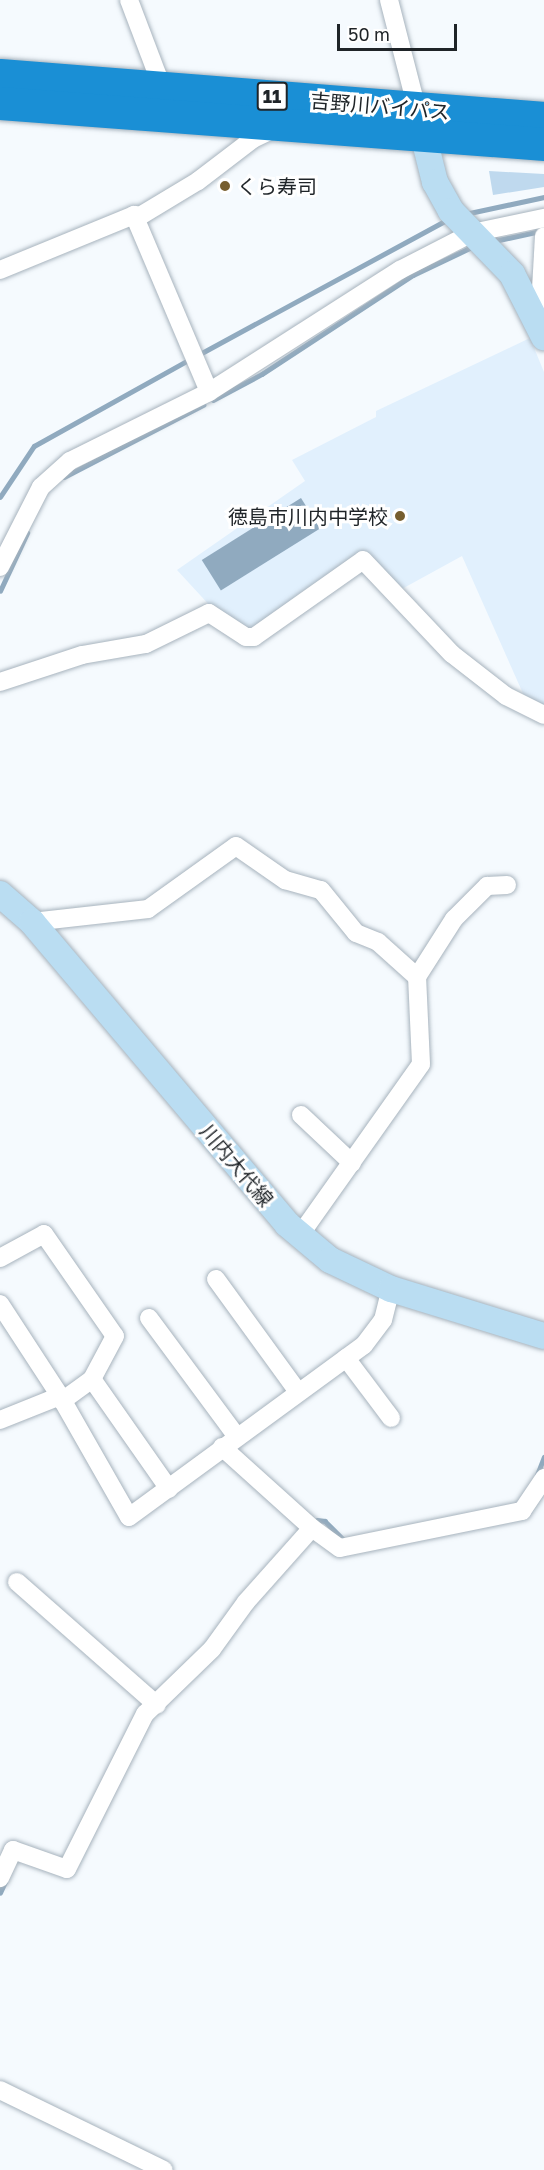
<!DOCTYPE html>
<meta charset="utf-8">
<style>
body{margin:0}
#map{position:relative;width:544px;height:2170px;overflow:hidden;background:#f5fafe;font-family:"Golos Text","Noto Sans JP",sans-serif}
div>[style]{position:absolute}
.built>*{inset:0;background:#e1f0fd}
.green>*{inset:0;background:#bfd9ee}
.water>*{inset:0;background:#90aabf;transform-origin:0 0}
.stream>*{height:4.5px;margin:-2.25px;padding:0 2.25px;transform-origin:2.25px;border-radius:2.25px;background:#90aabf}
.roads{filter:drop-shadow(0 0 2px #a7b3bd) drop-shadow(0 0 2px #a7b3bd)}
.street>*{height:18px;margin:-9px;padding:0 9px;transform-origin:9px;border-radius:9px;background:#fff}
.secondary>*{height:26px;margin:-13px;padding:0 13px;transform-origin:13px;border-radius:13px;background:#baddf2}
.highway>*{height:33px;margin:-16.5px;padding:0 16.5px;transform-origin:16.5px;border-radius:16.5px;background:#1a8fd5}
.dots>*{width:16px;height:16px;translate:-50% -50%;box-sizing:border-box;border:3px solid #fff;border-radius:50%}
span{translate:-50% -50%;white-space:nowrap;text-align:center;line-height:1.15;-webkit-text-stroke:6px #fff;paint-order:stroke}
.shield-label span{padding:2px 4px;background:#fff;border:2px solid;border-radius:4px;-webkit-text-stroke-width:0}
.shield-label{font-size:18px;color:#1f2428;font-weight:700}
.street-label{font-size:20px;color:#1f2428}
.poi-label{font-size:20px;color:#1f2428}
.left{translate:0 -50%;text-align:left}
.right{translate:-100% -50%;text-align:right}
.scale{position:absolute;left:337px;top:24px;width:120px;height:27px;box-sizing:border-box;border:3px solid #1f2428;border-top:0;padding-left:8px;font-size:18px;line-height:21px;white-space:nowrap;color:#1f2428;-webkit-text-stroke:4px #fff;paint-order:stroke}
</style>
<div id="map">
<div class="built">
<div style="clip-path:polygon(530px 338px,544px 372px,544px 706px,525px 698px,462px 556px,400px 590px,364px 551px,301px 592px,256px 629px,246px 628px,212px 608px,177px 570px,305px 481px,292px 460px,376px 417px,376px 411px)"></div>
</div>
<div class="green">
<div style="clip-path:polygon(489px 171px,544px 174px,544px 187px,493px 195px)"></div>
</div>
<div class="water">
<div style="left:301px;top:498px;width:36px;height:117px;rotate:58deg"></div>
</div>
<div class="stream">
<div style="left:465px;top:214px;width:81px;rotate:-12.1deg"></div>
<div style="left:494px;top:241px;width:48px;rotate:-12deg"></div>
<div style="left:198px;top:355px;width:285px;rotate:-28.5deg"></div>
<div style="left:213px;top:400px;width:55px;rotate:-28deg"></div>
<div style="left:262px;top:374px;width:181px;rotate:-33.3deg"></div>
<div style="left:413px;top:275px;width:68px;rotate:-25.4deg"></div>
<div style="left:64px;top:477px;width:157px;rotate:-27.4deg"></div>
<div style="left:0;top:497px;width:61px;rotate:-56.3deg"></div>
<div style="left:34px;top:446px;width:179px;rotate:-29.1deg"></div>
<div style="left:0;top:591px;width:64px;rotate:-65deg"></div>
<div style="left:537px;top:1475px;width:19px;rotate:-69deg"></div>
<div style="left:317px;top:1520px;width:8px;rotate:7deg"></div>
<div style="left:325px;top:1521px;width:25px;rotate:45deg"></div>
<div style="left:0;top:1893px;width:12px;rotate:-66deg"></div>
</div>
<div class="roads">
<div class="street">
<div style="left:129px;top:0;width:93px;rotate:69.2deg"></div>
<div style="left:389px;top:0;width:113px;rotate:75.6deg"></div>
<div style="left:134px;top:215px;width:192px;rotate:67deg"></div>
<div style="left:0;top:270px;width:145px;rotate:-22.3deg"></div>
<div style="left:134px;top:215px;width:6px;rotate:9deg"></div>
<div style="left:140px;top:216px;width:68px;rotate:-31.1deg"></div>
<div style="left:198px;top:181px;width:69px;rotate:-37.4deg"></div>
<div style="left:253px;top:139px;width:25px;rotate:-26deg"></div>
<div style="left:539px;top:325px;width:89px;rotate:-86.8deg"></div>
<div style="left:0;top:567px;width:90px;rotate:-62.9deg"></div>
<div style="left:41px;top:487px;width:39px;rotate:-42deg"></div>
<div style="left:70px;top:461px;width:155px;rotate:-26.4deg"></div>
<div style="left:209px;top:392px;width:227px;rotate:-32.6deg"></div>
<div style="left:400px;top:270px;width:81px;rotate:-27.2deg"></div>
<div style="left:472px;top:233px;width:74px;rotate:-11.8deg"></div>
<div style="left:0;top:682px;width:86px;rotate:-18.2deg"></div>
<div style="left:82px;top:655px;width:65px;rotate:-9.8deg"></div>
<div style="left:146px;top:644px;width:70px;rotate:-26.2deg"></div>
<div style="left:209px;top:613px;width:44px;rotate:33deg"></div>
<div style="left:246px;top:637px;width:8px"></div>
<div style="left:254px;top:637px;width:133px;rotate:-35.2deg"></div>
<div style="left:363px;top:560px;width:129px;rotate:46.6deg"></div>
<div style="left:452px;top:654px;width:68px;rotate:37.9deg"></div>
<div style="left:506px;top:696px;width:42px;rotate:26.6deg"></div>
<div style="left:32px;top:922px;width:117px;rotate:-6.4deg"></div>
<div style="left:148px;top:909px;width:108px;rotate:-35.6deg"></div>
<div style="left:236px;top:846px;width:60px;rotate:34.8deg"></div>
<div style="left:285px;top:880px;width:37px;rotate:16deg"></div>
<div style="left:321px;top:890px;width:55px;rotate:50.9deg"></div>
<div style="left:356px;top:933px;width:24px;rotate:22deg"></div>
<div style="left:378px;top:942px;width:52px;rotate:41.9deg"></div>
<div style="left:301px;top:1115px;width:70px;rotate:43.3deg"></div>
<div style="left:300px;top:1235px;width:209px;rotate:-54.7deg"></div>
<div style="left:421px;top:1064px;width:87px;rotate:-92.6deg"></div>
<div style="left:417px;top:977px;width:69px;rotate:-57.5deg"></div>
<div style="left:454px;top:919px;width:47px;rotate:-45deg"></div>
<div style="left:487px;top:886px;width:20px;rotate:-3deg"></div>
<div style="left:0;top:1258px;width:50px;rotate:-28.6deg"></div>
<div style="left:44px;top:1234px;width:124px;rotate:55.2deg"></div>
<div style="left:115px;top:1336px;width:49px;rotate:118.1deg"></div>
<div style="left:92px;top:1379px;width:134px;rotate:55deg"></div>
<div style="left:216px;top:1279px;width:140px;rotate:54deg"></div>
<div style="left:0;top:1304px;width:110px;rotate:56.9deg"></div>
<div style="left:149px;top:1318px;width:148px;rotate:53.5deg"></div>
<div style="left:346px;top:1358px;width:75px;rotate:53.1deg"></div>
<div style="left:62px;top:1401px;width:37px;rotate:-36deg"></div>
<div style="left:0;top:1420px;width:65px;rotate:-21.8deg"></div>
<div style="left:60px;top:1396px;width:139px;rotate:60.3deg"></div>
<div style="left:129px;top:1517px;width:291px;rotate:-36.2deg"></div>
<div style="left:364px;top:1345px;width:31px;rotate:-53deg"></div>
<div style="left:383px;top:1320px;width:32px;rotate:-76deg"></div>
<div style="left:222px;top:1447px;width:121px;rotate:42deg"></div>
<div style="left:312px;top:1528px;width:34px;rotate:36deg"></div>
<div style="left:340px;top:1548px;width:186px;rotate:-11.5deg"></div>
<div style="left:522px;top:1511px;width:40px;rotate:-56deg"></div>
<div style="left:17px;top:1582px;width:186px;rotate:41.3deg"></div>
<div style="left:0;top:1878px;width:31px;rotate:-65deg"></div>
<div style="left:13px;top:1850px;width:57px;rotate:19.4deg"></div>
<div style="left:67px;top:1869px;width:174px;rotate:-63.3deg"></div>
<div style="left:145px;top:1714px;width:93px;rotate:-44.1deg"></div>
<div style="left:212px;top:1649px;width:58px;rotate:-54.1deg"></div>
<div style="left:246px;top:1602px;width:99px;rotate:-48.3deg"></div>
<div style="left:0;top:2090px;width:182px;rotate:26deg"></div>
</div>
<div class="secondary">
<div style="left:419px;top:118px;width:66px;rotate:76deg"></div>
<div style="left:435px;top:182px;width:33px;rotate:61deg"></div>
<div style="left:451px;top:211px;width:88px;rotate:45.9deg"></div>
<div style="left:512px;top:274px;width:71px;rotate:63.1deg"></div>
<div style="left:0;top:894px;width:43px;rotate:41.2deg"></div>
<div style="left:32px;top:922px;width:395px;rotate:49.8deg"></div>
<div style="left:287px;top:1224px;width:56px;rotate:39.9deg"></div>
<div style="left:330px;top:1260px;width:68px;rotate:25.4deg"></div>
<div style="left:391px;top:1289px;width:160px;rotate:17.1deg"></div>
</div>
<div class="highway">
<div style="left:0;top:75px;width:546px;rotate:4.52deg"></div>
<div style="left:0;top:103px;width:546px;rotate:4.31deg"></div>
</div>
</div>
<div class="dots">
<div style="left:225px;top:186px;background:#765e2f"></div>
<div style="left:400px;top:516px;background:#765e2f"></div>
</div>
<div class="shield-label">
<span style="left:272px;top:96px">11</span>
</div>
<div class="street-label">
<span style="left:380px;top:106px;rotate:5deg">吉野川バイパス</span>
<span style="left:237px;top:1165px;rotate:50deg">川内大代線</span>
</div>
<div class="poi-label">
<span class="left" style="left:237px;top:186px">くら寿司</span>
<span class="right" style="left:388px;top:516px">徳島市川内中学校</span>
</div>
<div class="scale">50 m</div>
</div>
